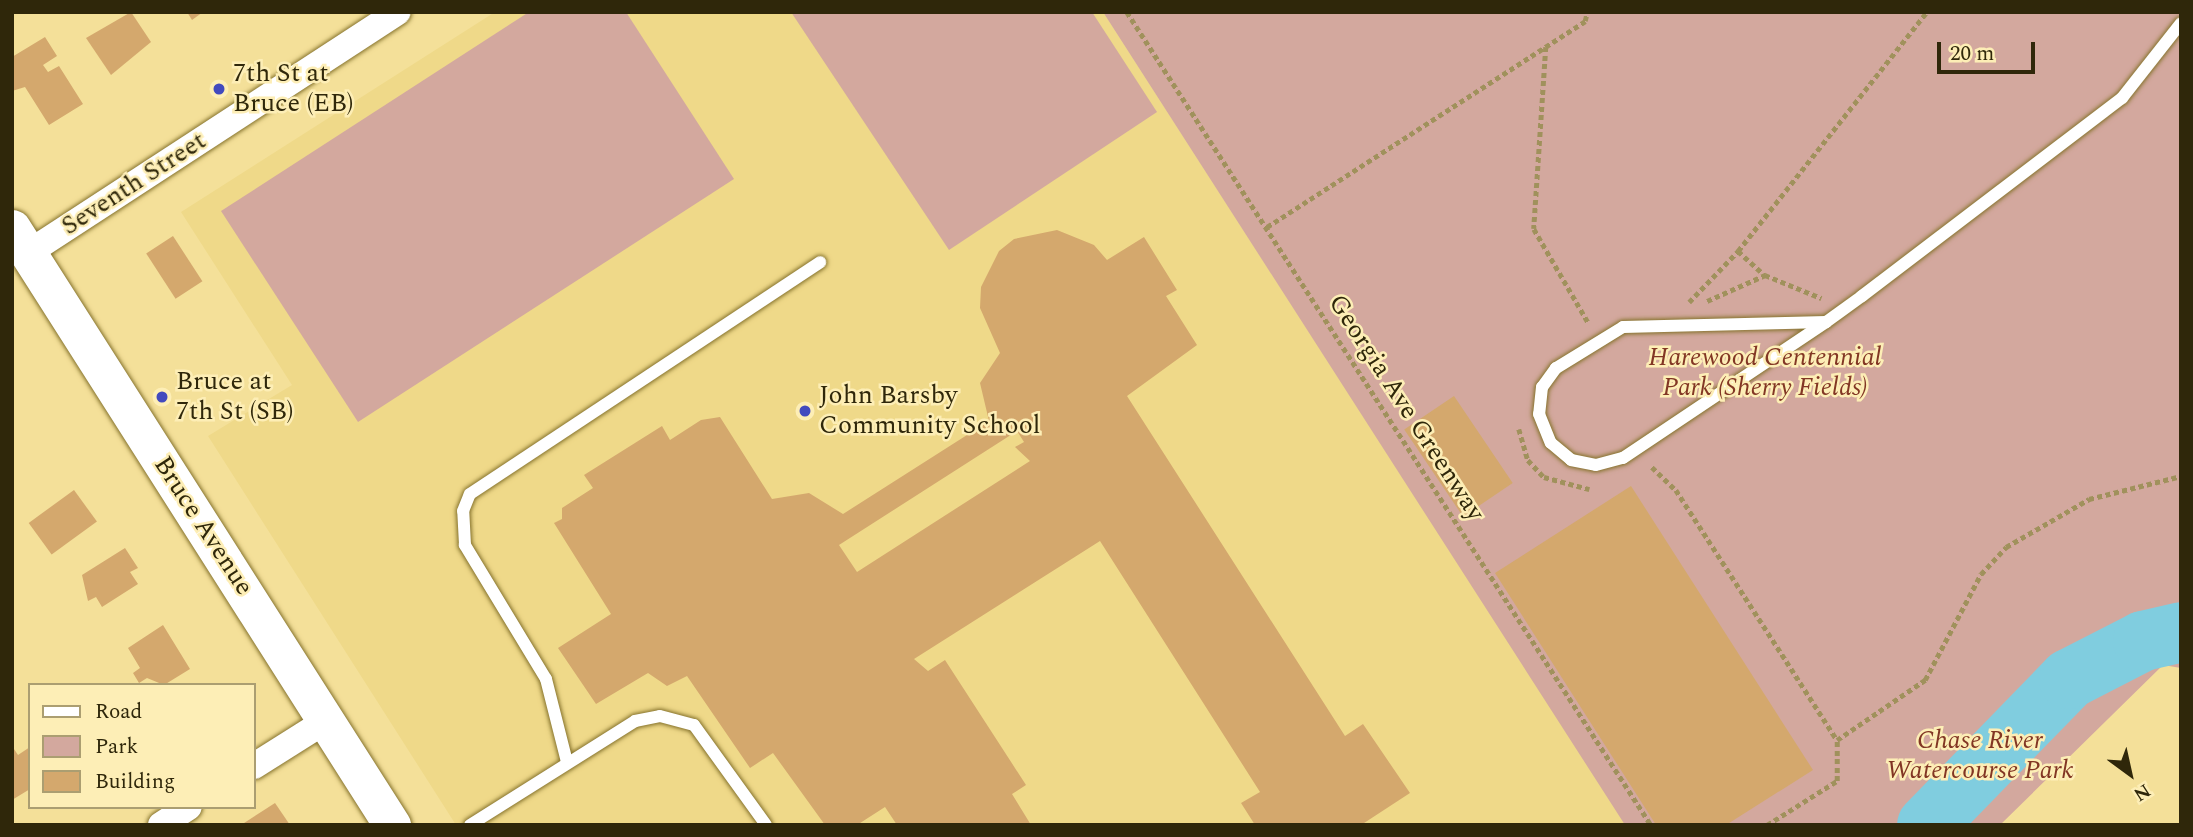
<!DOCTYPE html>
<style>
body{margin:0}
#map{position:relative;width:2193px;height:837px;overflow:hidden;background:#f4e099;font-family:Spectral,serif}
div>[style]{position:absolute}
.built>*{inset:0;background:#efd989}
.green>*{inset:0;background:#d3a89e}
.river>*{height:60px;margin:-30px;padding:0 30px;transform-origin:30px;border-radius:30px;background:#80cddf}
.building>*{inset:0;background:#d4a86d;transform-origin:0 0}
.path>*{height:4.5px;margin-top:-2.25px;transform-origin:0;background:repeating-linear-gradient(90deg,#a0915c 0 5px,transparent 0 8.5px)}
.roads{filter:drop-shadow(0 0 2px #86732d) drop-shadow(0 0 2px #86732d)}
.lane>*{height:12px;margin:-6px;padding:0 6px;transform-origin:6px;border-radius:6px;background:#fff}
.street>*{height:26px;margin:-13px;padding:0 13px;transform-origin:13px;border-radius:13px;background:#fff}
.secondary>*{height:37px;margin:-18.5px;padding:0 18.5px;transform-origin:18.5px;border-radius:18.5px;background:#fff}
.dots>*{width:19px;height:19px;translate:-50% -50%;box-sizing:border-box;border:4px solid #fdeeb6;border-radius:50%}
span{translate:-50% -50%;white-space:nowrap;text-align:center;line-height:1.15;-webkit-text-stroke:5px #fdeeb6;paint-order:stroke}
.poi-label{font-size:26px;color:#2f270a}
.left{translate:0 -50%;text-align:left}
.street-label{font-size:26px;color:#2f270a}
.park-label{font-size:26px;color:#823624;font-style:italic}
.frame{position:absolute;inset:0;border:14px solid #2f270a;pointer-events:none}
.legend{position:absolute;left:28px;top:683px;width:228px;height:126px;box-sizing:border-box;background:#fdeeb6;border:2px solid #ab9e71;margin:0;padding:9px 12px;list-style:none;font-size:21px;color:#2f270a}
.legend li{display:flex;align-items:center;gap:14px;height:35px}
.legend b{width:35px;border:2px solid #ab9e71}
.north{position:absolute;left:2095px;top:739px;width:70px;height:70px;-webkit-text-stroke:5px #fdeeb6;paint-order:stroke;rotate:147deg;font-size:19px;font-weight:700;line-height:28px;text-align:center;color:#2f270a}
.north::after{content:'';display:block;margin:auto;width:24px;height:32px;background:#2f270a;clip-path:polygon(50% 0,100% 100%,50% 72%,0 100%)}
.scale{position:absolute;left:1937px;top:42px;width:98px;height:32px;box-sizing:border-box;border:4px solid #2f270a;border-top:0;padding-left:9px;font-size:21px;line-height:24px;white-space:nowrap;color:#2f270a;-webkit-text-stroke:5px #fdeeb6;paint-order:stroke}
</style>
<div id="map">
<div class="built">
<div style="clip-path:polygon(495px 12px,1103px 12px,1626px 825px,456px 825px,208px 436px,292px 385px,181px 212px)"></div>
</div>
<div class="green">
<div style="clip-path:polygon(529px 12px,626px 12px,734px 179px,358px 422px,221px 211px)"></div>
<div style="clip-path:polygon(791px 12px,1092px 12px,1157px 112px,949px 250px)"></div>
<div style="clip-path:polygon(1103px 12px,2181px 12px,2181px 668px,2163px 665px,2000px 825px,1625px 825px)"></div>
</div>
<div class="river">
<div style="left:1927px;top:825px;width:204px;rotate:-45.8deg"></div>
<div style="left:2069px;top:679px;width:83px;rotate:-27.2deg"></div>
<div style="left:2143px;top:641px;width:39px;rotate:-13deg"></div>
</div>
<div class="building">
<div style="clip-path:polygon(131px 12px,151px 42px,111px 75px,86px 38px)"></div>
<div style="clip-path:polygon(187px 12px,203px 12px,192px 20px)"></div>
<div style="clip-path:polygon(45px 37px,57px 56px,43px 65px,48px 72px,59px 66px,83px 104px,49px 125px,25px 87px,12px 91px,12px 57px)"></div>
<div style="clip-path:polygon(evenodd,1057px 230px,1094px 245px,1107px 260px,1144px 237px,1177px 290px,1166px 296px,1197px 345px,1127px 396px,1345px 736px,1363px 724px,1410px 793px,1361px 825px,1255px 825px,1241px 803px,1260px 792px,1100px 541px,914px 659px,928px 671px,945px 660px,1026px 785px,1012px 794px,1031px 825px,897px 825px,885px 807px,857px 825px,825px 825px,773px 753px,750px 768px,687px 676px,667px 686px,648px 673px,596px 704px,558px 648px,611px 614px,554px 523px,562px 519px,562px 508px,593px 488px,584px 475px,662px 426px,670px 440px,701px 420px,720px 417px,772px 499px,809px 493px,843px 514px,989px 421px,980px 383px,1000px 353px,980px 308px,981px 287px,999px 251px,1014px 239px,1057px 230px,1017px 431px,1024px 442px,1015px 447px,1030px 461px,857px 572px,839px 545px,1017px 431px)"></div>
<div style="left:173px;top:236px;width:54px;height:32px;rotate:57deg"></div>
<div style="left:1454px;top:396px;width:105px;height:60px;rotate:56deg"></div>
<div style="clip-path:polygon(1631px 486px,1813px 770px,1726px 825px,1656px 825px,1495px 573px)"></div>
<div style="left:74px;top:490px;width:39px;height:56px;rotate:54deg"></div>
<div style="clip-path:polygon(125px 548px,138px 568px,130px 572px,138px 584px,102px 607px,96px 597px,88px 601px,82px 575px)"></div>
<div style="clip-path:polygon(163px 625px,190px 669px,164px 685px,147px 678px,139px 683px,133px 673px,140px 668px,128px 648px)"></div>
<div style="clip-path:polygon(12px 746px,18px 755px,30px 747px,30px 789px,12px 800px)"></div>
<div style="clip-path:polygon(275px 803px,290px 825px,241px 825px)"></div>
</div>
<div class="path">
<div style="left:1127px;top:12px;width:967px;rotate:57.2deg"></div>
<div style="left:1546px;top:47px;width:182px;rotate:93.8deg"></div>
<div style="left:1534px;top:229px;width:108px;rotate:59.9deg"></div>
<div style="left:1267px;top:227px;width:379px;rotate:-32.9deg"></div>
<div style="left:1585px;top:21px;width:9px;rotate:-77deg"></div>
<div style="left:1738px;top:251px;width:36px;rotate:42deg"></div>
<div style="left:1707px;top:301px;width:64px;rotate:-24.1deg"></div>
<div style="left:1765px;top:275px;width:61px;rotate:22.3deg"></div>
<div style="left:1689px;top:302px;width:71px;rotate:-46.1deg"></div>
<div style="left:1738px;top:251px;width:305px;rotate:-51.7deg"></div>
<div style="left:1519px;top:429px;width:32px;rotate:74deg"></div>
<div style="left:1528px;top:460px;width:23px;rotate:47deg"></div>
<div style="left:1544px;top:477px;width:47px;rotate:14.9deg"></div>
<div style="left:1652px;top:467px;width:33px;rotate:44deg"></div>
<div style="left:1676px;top:490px;width:297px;rotate:57.2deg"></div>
<div style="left:1837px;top:740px;width:107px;rotate:-34.3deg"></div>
<div style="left:1925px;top:680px;width:120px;rotate:-62.2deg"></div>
<div style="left:1981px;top:574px;width:37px;rotate:-47deg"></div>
<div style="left:2006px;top:547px;width:96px;rotate:-30deg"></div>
<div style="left:2089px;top:499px;width:95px;rotate:-14deg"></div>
<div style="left:1767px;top:825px;width:83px;rotate:-32.2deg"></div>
<div style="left:1837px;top:781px;width:41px;rotate:-90deg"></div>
</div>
<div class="roads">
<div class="lane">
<div style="left:1826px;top:322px;width:203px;rotate:178.6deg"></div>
<div style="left:1623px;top:327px;width:79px;rotate:148.5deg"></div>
<div style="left:1556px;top:368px;width:24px;rotate:126deg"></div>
<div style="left:1542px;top:387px;width:27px;rotate:96deg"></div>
<div style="left:1539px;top:414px;width:31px;rotate:68deg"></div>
<div style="left:1551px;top:443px;width:26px;rotate:40deg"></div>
<div style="left:1571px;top:460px;width:25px;rotate:11deg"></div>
<div style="left:1596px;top:465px;width:28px;rotate:-15deg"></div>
<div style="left:1623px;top:458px;width:244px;rotate:-33.8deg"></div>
<div style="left:1826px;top:322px;width:44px;rotate:-35.8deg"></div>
<div style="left:1862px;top:296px;width:327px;rotate:-37.3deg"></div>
<div style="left:2122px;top:98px;width:95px;rotate:-51.8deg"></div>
<div style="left:567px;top:762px;width:86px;rotate:-104.2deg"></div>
<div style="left:546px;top:679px;width:157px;rotate:-121.2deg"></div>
<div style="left:465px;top:545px;width:34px;rotate:-93deg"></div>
<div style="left:463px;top:511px;width:18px;rotate:-68deg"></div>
<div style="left:470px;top:494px;width:420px;rotate:-33.5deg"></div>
<div style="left:470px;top:825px;width:195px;rotate:-32.2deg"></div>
<div style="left:635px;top:721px;width:25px;rotate:-11deg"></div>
<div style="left:660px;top:716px;width:35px;rotate:15deg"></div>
<div style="left:694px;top:725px;width:123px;rotate:54.2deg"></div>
</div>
<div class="street">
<div style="left:28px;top:253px;width:441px;rotate:-33.1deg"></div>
<div style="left:254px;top:766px;width:86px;rotate:-32.2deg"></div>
<div style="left:161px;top:825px;width:33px;rotate:-33deg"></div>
</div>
<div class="secondary">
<div style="left:12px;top:228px;width:708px;rotate:57.52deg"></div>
</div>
</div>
<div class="dots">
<div style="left:219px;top:89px;background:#424abe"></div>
<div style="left:162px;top:397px;background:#424abe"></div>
<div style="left:805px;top:411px;background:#424abe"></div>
</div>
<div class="poi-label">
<span class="left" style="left:233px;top:89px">7th St at<br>Bruce (EB)</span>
<span class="left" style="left:176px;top:397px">Bruce at<br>7th St (SB)</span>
<span class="left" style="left:819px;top:411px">John Barsby<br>Community School</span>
</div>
<div class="street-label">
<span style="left:134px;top:184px;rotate:-33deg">Seventh Street</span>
<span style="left:1406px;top:408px;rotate:57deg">Georgia Ave Greenway</span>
<span style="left:203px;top:526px;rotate:57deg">Bruce Avenue</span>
</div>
<div class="park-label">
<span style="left:1765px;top:373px">Harewood Centennial<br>Park (Sherry Fields)</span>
<span style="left:1980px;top:756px">Chase River<br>Watercourse Park</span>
</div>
<div class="frame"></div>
<ul class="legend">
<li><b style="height:9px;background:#fff"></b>Road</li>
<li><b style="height:19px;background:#d3a89e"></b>Park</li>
<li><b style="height:19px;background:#d4a86d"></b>Building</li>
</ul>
<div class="north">N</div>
<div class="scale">20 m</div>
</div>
